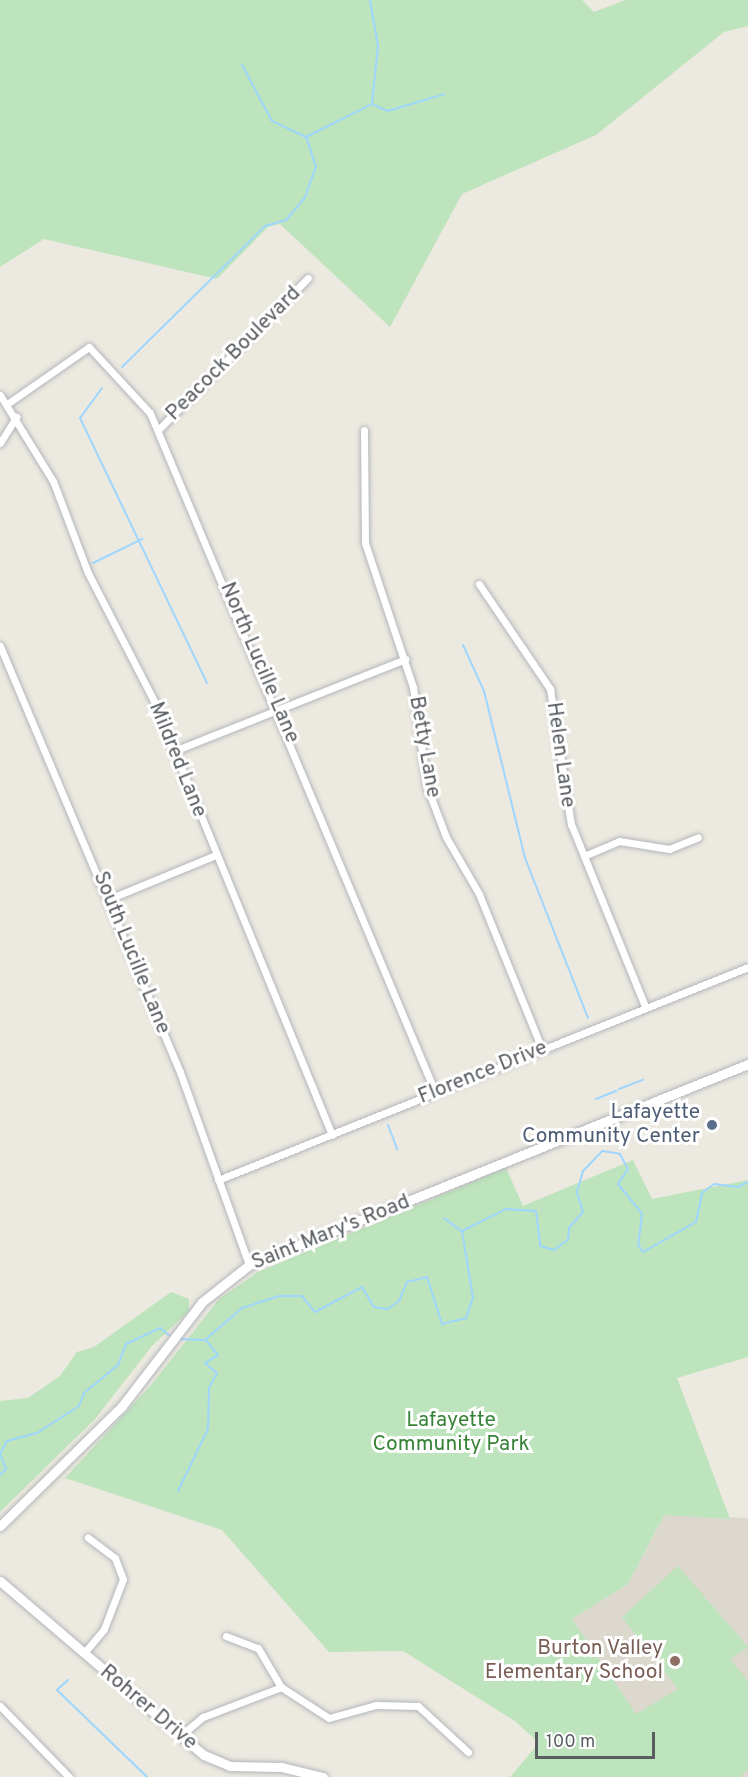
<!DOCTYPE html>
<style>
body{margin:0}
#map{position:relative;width:748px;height:1777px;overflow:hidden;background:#ece9e0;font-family:Overpass,sans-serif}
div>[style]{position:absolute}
.education>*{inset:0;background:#dcd8ce}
.green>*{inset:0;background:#bde4bc}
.stream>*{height:2px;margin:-1px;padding:0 1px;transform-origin:1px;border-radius:1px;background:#9fd6fd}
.roads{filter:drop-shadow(0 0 2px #b3b6bb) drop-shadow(0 0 2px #b3b6bb)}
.street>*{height:7px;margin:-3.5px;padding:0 3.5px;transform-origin:3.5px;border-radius:3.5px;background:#fff}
.secondary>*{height:9px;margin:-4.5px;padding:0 4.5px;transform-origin:4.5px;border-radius:4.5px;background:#fff}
.dots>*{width:16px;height:16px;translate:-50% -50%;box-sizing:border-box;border:3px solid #fff;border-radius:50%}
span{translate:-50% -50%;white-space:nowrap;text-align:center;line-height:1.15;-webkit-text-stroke:6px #fff;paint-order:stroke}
.street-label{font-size:21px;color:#595d61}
.service-label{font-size:21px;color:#4e5e75}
.right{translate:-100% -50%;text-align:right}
.park-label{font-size:21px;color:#368338}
.education-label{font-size:21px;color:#785e54}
.scale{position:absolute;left:535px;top:1732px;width:120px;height:27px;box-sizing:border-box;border:3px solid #595d61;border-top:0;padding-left:8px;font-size:18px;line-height:21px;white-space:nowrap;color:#595d61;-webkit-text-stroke:4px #fff;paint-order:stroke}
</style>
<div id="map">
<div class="education">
<div style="clip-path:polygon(664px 1515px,748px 1518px,748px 1777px,658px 1777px,572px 1619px,628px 1584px)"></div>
</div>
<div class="green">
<div style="clip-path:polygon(0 0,582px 0,594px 12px,626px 0,748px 0,748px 26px,724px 32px,596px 135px,462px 194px,390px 327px,280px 224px,268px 227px,217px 279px,44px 239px,0 267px)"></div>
<div style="clip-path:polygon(633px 1160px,652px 1199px,748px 1180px,748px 1357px,677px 1378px,730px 1519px,664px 1515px,628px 1584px,572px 1619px,636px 1714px,678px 1689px,622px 1617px,678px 1566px,748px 1647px,730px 1659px,748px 1681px,748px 1769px,740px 1777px,510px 1777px,539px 1743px,515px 1721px,403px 1651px,329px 1652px,222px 1530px,65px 1478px,152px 1384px,219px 1299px,258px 1272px,506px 1168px,523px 1206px)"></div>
<div style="clip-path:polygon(171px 1292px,189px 1299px,189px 1311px,152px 1346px,95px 1419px,0 1512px,0 1401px,28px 1398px,60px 1376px,77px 1352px,94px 1347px)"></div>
</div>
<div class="stream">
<div style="left:372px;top:104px;width:17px;rotate:24deg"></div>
<div style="left:388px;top:111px;width:59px;rotate:-16.6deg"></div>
<div style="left:306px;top:137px;width:74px;rotate:-26.6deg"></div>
<div style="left:372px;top:104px;width:58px;rotate:-84.1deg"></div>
<div style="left:378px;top:46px;width:47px;rotate:-99.9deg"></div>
<div style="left:122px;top:367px;width:201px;rotate:-44.6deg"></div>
<div style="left:265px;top:226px;width:22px;rotate:-16deg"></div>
<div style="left:286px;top:220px;width:30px;rotate:-50deg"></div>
<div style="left:305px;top:197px;width:32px;rotate:-70deg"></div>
<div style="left:316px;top:167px;width:32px;rotate:-108deg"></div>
<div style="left:306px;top:137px;width:38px;rotate:-155deg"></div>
<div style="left:272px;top:121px;width:64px;rotate:-118.2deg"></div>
<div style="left:102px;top:388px;width:37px;rotate:126deg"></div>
<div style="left:80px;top:418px;width:294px;rotate:64.4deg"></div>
<div style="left:93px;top:563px;width:55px;rotate:-26.1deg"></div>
<div style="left:463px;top:645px;width:51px;rotate:65.5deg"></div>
<div style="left:484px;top:691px;width:172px;rotate:76.2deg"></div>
<div style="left:525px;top:858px;width:172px;rotate:68.5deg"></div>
<div style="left:619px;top:1089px;width:26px;rotate:-21deg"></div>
<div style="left:596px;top:1099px;width:22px;rotate:-22deg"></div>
<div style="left:388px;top:1125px;width:26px;rotate:69deg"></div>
<div style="left:444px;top:1218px;width:21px;rotate:37deg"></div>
<div style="left:179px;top:1339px;width:26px;rotate:2deg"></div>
<div style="left:205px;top:1340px;width:49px;rotate:-40.9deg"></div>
<div style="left:242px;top:1308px;width:39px;rotate:-18deg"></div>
<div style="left:279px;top:1296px;width:23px"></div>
<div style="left:302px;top:1296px;width:21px;rotate:51deg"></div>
<div style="left:315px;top:1312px;width:53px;rotate:-28deg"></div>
<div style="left:362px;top:1287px;width:23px;rotate:59deg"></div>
<div style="left:374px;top:1307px;width:14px;rotate:8deg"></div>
<div style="left:388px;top:1309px;width:14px;rotate:-36deg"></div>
<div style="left:399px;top:1301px;width:21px;rotate:-67deg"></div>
<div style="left:407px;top:1282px;width:21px;rotate:-14deg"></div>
<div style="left:427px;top:1277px;width:49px;rotate:72.3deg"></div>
<div style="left:442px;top:1324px;width:25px;rotate:-14deg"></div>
<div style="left:466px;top:1318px;width:21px;rotate:-71deg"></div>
<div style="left:473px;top:1298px;width:68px;rotate:-99.3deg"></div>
<div style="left:462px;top:1231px;width:49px;rotate:-26.6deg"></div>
<div style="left:506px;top:1209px;width:30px;rotate:4deg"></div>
<div style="left:536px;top:1211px;width:35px;rotate:83deg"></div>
<div style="left:540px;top:1246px;width:15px;rotate:16deg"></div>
<div style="left:554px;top:1250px;width:17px;rotate:-36deg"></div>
<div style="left:568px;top:1240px;width:12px;rotate:-85deg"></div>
<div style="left:569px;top:1228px;width:21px;rotate:-49deg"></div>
<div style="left:583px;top:1212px;width:21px;rotate:-107deg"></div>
<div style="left:577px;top:1192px;width:22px;rotate:-74deg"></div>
<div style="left:583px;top:1171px;width:28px;rotate:-46deg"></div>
<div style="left:602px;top:1151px;width:18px;rotate:9deg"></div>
<div style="left:620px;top:1154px;width:17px;rotate:62deg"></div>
<div style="left:628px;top:1169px;width:18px;rotate:124deg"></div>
<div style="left:618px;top:1184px;width:38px;rotate:51deg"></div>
<div style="left:642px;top:1214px;width:31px;rotate:97deg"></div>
<div style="left:638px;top:1245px;width:9px;rotate:54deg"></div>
<div style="left:643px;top:1252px;width:61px;rotate:-29.5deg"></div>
<div style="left:696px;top:1222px;width:30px;rotate:-78deg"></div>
<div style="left:702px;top:1193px;width:15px;rotate:-37deg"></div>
<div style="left:714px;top:1184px;width:24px;rotate:7deg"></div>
<div style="left:738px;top:1187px;width:11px;rotate:-27deg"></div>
<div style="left:0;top:1475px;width:8px;rotate:-45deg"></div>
<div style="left:6px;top:1469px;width:16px;rotate:-112deg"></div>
<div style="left:0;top:1454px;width:15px;rotate:-62deg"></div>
<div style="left:7px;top:1441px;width:31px;rotate:-15deg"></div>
<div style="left:37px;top:1433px;width:50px;rotate:-32.7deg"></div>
<div style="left:79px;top:1406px;width:14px;rotate:-69deg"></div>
<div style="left:84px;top:1393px;width:44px;rotate:-39.5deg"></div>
<div style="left:118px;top:1365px;width:22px;rotate:-69deg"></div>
<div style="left:126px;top:1344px;width:38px;rotate:-25deg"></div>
<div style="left:160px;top:1328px;width:14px;rotate:39deg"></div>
<div style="left:178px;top:1491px;width:69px;rotate:-64.2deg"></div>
<div style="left:208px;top:1429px;width:41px;rotate:-88.6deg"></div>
<div style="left:209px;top:1388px;width:17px;rotate:-62deg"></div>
<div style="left:217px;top:1373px;width:16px;rotate:-140deg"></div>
<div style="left:205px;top:1363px;width:15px;rotate:-32deg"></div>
<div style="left:218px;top:1355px;width:19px;rotate:-129deg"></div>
<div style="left:68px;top:1680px;width:15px;rotate:138deg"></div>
<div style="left:57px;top:1690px;width:125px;rotate:44deg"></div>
</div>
<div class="roads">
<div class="street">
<div style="left:0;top:395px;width:101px;rotate:58.4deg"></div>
<div style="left:53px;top:481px;width:98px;rotate:69.2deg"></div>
<div style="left:88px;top:573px;width:144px;rotate:62.7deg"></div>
<div style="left:154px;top:701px;width:469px;rotate:67.7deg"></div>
<div style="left:7px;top:404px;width:100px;rotate:-34.8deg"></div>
<div style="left:89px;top:347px;width:90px;rotate:47.3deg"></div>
<div style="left:150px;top:413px;width:736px;rotate:67.23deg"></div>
<div style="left:159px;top:429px;width:212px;rotate:-45.4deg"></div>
<div style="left:364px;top:430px;width:113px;rotate:89.5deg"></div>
<div style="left:365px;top:543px;width:152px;rotate:71.6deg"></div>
<div style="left:413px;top:687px;width:101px;rotate:82deg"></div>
<div style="left:427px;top:787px;width:53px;rotate:69.2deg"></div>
<div style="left:446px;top:837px;width:66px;rotate:59.9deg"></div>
<div style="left:479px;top:894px;width:167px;rotate:67.9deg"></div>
<div style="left:0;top:443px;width:31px;rotate:-58deg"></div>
<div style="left:479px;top:584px;width:127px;rotate:55.9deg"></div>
<div style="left:550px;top:689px;width:137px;rotate:81.2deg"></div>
<div style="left:571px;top:824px;width:196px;rotate:67.9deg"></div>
<div style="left:0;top:646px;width:462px;rotate:67.1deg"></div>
<div style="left:180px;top:1072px;width:205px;rotate:70.3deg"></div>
<div style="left:174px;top:751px;width:249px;rotate:-21.7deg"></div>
<div style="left:584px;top:856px;width:38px;rotate:-23deg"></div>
<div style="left:619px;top:841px;width:51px;rotate:9.1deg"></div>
<div style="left:669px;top:849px;width:31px;rotate:-22deg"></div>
<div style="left:109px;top:899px;width:116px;rotate:-22.4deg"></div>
<div style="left:218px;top:1180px;width:571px;rotate:-21.89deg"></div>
<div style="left:226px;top:1636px;width:34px;rotate:21deg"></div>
<div style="left:258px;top:1648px;width:45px;rotate:59.5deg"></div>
<div style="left:84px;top:1653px;width:31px;rotate:-50deg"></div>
<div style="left:104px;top:1629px;width:53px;rotate:-69.2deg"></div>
<div style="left:123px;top:1579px;width:22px;rotate:-111deg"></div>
<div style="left:115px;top:1558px;width:34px;rotate:-143deg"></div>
<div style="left:0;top:1706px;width:99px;rotate:45.8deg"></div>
<div style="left:180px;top:1736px;width:30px;rotate:-40deg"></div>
<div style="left:203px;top:1717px;width:84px;rotate:-21deg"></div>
<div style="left:281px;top:1687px;width:57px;rotate:32.9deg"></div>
<div style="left:329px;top:1718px;width:49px;rotate:-15.5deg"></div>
<div style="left:376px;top:1705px;width:42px;rotate:1.4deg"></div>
<div style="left:418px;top:1706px;width:68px;rotate:42.6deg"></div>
</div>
<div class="secondary">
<div style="left:0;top:1526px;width:171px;rotate:-44.5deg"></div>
<div style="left:122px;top:1406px;width:131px;rotate:-52.4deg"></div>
<div style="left:202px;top:1302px;width:60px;rotate:-38.2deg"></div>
<div style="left:249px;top:1265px;width:538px;rotate:-21.94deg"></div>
<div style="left:0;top:1581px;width:268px;rotate:40.5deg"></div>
<div style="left:204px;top:1755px;width:28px;rotate:23deg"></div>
<div style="left:230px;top:1766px;width:51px;rotate:1.1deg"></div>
<div style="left:281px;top:1767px;width:43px;rotate:13.4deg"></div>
</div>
</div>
<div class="dots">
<div style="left:712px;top:1125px;background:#5c6f8a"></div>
<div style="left:675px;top:1661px;background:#8d6e63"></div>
</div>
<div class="street-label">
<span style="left:234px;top:354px;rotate:-45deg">Peacock Boulevard</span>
<span style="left:259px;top:663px;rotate:67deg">North Lucille Lane</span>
<span style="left:424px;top:747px;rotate:80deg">Betty Lane</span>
<span style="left:560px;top:755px;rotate:82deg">Helen Lane</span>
<span style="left:177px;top:760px;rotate:68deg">Mildred Lane</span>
<span style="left:131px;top:953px;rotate:68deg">South Lucille Lane</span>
<span style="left:483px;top:1073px;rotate:-22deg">Florence Drive</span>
<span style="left:331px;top:1233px;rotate:-22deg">Saint Mary's Road</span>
<span style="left:148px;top:1708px;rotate:40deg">Rohrer Drive</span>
</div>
<div class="service-label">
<span class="right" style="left:700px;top:1125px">Lafayette<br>Community Center</span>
</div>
<div class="park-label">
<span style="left:451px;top:1433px">Lafayette<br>Community Park</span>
</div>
<div class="education-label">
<span class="right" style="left:663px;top:1661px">Burton Valley<br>Elementary School</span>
</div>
<div class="scale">100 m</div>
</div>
